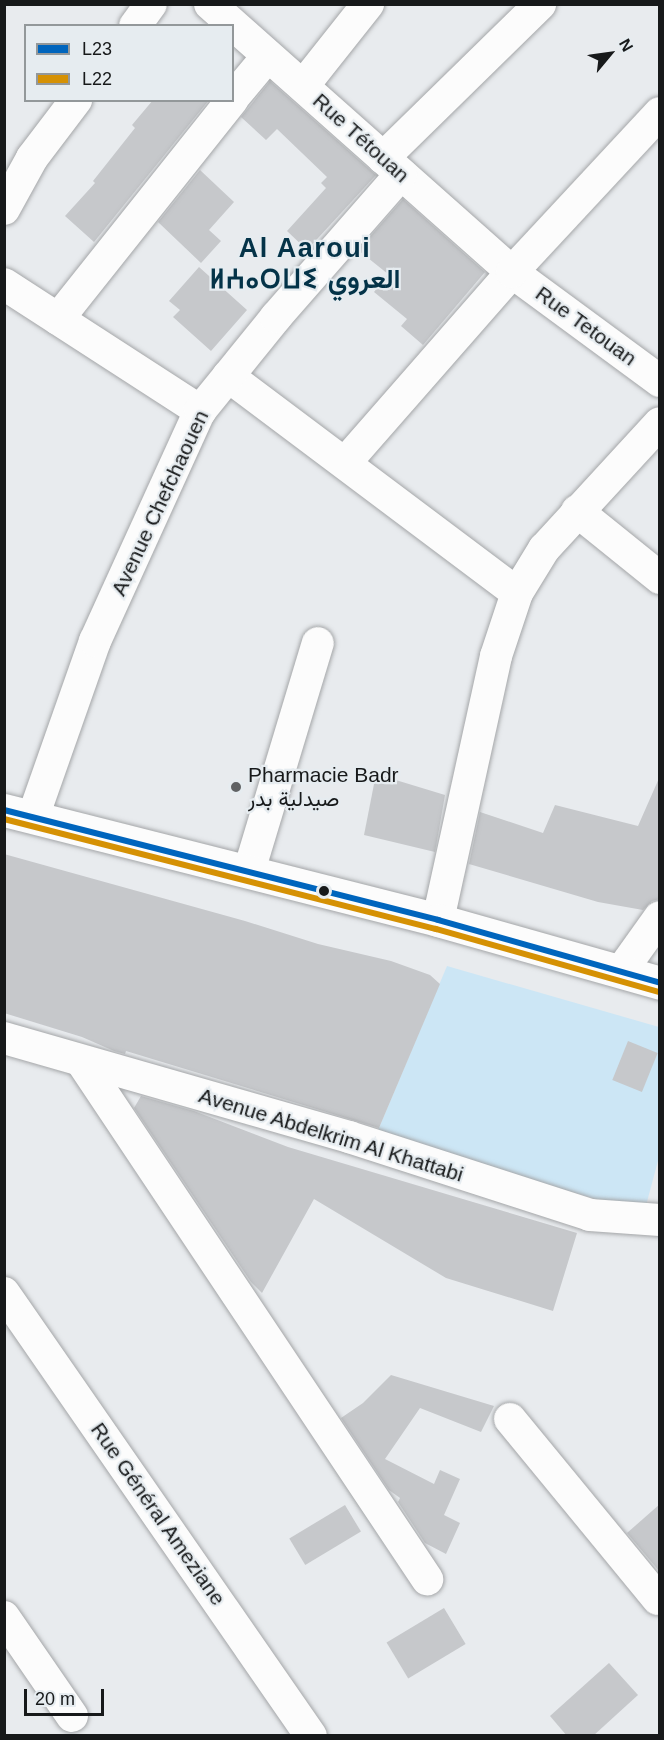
<!DOCTYPE html>
<meta charset="utf-8">
<style>
body{margin:0}
#map{position:relative;width:664px;height:1740px;overflow:hidden;background:#e8ebee;font-family:Helvetica,Vazirmatn,"Noto Sans Tifinagh",sans-serif}
div>[style]{position:absolute}
.green>*{inset:0;background:#cce6f5}
.building>*{inset:0;background:#c6c8cb;transform-origin:0 0}
.roads{filter:drop-shadow(0 0 2px #a4a6a8) drop-shadow(0 0 2px #a4a6a8)}
.street>*{height:32px;margin:-16px;padding:0 16px;transform-origin:16px;border-radius:16px;background:#fcfcfc}
.primary>*{height:33px;margin:-16.5px;padding:0 16.5px;transform-origin:16.5px;border-radius:16.5px;background:#fcfcfc}
.bus-1>*{height:6px;margin:-3px;padding:0 3px;transform-origin:3px;border-radius:3px;background:#0065bd}
.bus-2>*{height:6px;margin:-3px;padding:0 3px;transform-origin:3px;border-radius:3px;background:#d59104}
.dots>*{width:16px;height:16px;translate:-50% -50%;box-sizing:border-box;border:3px solid #e6ecf0;border-radius:50%}
span{translate:-50% -50%;white-space:nowrap;text-align:center;line-height:1.15;-webkit-text-stroke:4.5px #e6ecf0;paint-order:stroke}
.street-label{font-size:21px;color:#17191a}
.poi-label{font-size:21px;color:#17191a}
.left{translate:0 -50%;text-align:left}
.district-label{font-size:27px;color:#043348;font-weight:700;letter-spacing:1.5px}
.frame{position:absolute;inset:0;border:6px solid #17191a;pointer-events:none}
.legend{position:absolute;left:24px;top:24px;width:210px;height:78px;box-sizing:border-box;background:#e6ecf0;border:2px solid #93989a;margin:0;padding:8px 10px;list-style:none;font-size:18px;color:#17191a}
.legend li{display:flex;align-items:center;gap:12px;height:30px}
.legend b{width:30px;border:2px solid #93989a}
.north{position:absolute;left:580px;top:24px;width:60px;height:60px;-webkit-text-stroke:4px #e6ecf0;paint-order:stroke;rotate:61deg;font-size:16px;font-weight:700;line-height:24px;text-align:center;color:#17191a}
.north::after{content:'';display:block;margin:auto;width:21px;height:27px;background:#17191a;clip-path:polygon(50% 0,100% 100%,50% 72%,0 100%)}
.scale{position:absolute;left:24px;top:1689px;width:80px;height:27px;box-sizing:border-box;border:3px solid #17191a;border-top:0;padding-left:8px;font-size:18px;line-height:21px;white-space:nowrap;color:#17191a;-webkit-text-stroke:4px #e6ecf0;paint-order:stroke}
</style>
<div id="map">
<div class="green">
<div style="clip-path:polygon(447px 966px,659px 1027px,659px 1157px,644px 1213px,376px 1135px)"></div>
</div>
<div class="building">
<div style="clip-path:polygon(270px 81px,376px 175px,307px 250px,287px 231px,326px 188px,321px 183px,327px 177px,277px 129px,266px 140px,241px 117px)"></div>
<div style="clip-path:polygon(153px 100px,209px 100px,94px 242px,65px 216px,95px 183px,93px 181px,135px 128px,132px 125px)"></div>
<div style="clip-path:polygon(200px 170px,234px 202px,209px 230px,221px 241px,201px 263px,158px 222px)"></div>
<div style="clip-path:polygon(403px 199px,485px 272px,423px 345px,401px 326px,407px 319px,374px 292px,388px 274px,358px 250px)"></div>
<div style="clip-path:polygon(199px 267px,247px 310px,211px 351px,173px 317px,180px 310px,169px 301px)"></div>
<div style="clip-path:polygon(376px 774px,445px 795px,435px 852px,364px 835px)"></div>
<div style="clip-path:polygon(660px 776px,660px 899px,652px 901px,643px 910px,598px 902px,469px 864px,480px 812px,543px 833px,555px 805px,638px 826px)"></div>
<div style="clip-path:polygon(4px 854px,245px 921px,318px 944px,391px 961px,430px 975px,440px 984px,379px 1128px,126px 1051px,125px 1054px,114px 1051px,82px 1037px,4px 1013px)"></div>
<div style="left:628px;top:1041px;width:32px;height:42px;rotate:22deg"></div>
<div style="clip-path:polygon(141px 1096px,194px 1111px,288px 1147px,577px 1233px,553px 1311px,446px 1278px,314px 1199px,262px 1293px,251px 1282px,134px 1108px)"></div>
<div style="clip-path:polygon(391px 1375px,494px 1406px,481px 1432px,420px 1408px,385px 1459px,434px 1484px,440px 1470px,460px 1479px,444px 1515px,460px 1523px,446px 1554px,425px 1543px,398px 1502px,400px 1498px,389px 1490px,341px 1418px,363px 1403px)"></div>
<div style="clip-path:polygon(660px 1504px,660px 1572px,627px 1533px)"></div>
<div style="left:345px;top:1505px;width:31px;height:65px;rotate:59deg"></div>
<div style="left:444px;top:1608px;width:42px;height:67px;rotate:59deg"></div>
<div style="clip-path:polygon(609px 1663px,638px 1695px,593px 1736px,567px 1736px,550px 1716px)"></div>
</div>
<div class="roads">
<div class="street">
<div style="left:210px;top:4px;width:404px;rotate:41.6deg"></div>
<div style="left:512px;top:272px;width:184px;rotate:36.4deg"></div>
<div style="left:135px;top:26px;width:27px;rotate:-54deg"></div>
<div style="left:303px;top:86px;width:105px;rotate:-51.6deg"></div>
<div style="left:232px;top:99px;width:56px;rotate:-50.1deg"></div>
<div style="left:383px;top:158px;width:220px;rotate:-44.4deg"></div>
<div style="left:4px;top:209px;width:58px;rotate:-61.2deg"></div>
<div style="left:32px;top:158px;width:73px;rotate:-52.8deg"></div>
<div style="left:4px;top:284px;width:234px;rotate:32.9deg"></div>
<div style="left:58px;top:319px;width:280px;rotate:-51.5deg"></div>
<div style="left:228px;top:376px;width:361px;rotate:36.9deg"></div>
<div style="left:345px;top:463px;width:254px;rotate:-48.8deg"></div>
<div style="left:512px;top:272px;width:217px;rotate:-47.1deg"></div>
<div style="left:577px;top:511px;width:107px;rotate:38.9deg"></div>
<div style="left:33px;top:817px;width:187px;rotate:-70.6deg"></div>
<div style="left:95px;top:641px;width:253px;rotate:-65.5deg"></div>
<div style="left:200px;top:411px;width:121px;rotate:-51deg"></div>
<div style="left:276px;top:317px;width:190px;rotate:-48.8deg"></div>
<div style="left:249px;top:871px;width:238px;rotate:-73.2deg"></div>
<div style="left:438px;top:920px;width:270px;rotate:-77.6deg"></div>
<div style="left:496px;top:656px;width:66px;rotate:-71.6deg"></div>
<div style="left:517px;top:593px;width:52px;rotate:-58.5deg"></div>
<div style="left:544px;top:549px;width:171px;rotate:-47.4deg"></div>
<div style="left:622px;top:970px;width:65px;rotate:-54.4deg"></div>
<div style="left:4px;top:1038px;width:359px;rotate:16deg"></div>
<div style="left:349px;top:1137px;width:253px;rotate:17.9deg"></div>
<div style="left:590px;top:1215px;width:70px;rotate:4.1deg"></div>
<div style="left:82px;top:1062px;width:622px;rotate:56.28deg"></div>
<div style="left:4px;top:1293px;width:539px;rotate:55.28deg"></div>
<div style="left:510px;top:1419px;width:233px;rotate:50.6deg"></div>
<div style="left:4px;top:1617px;width:120px;rotate:55.5deg"></div>
</div>
<div class="primary">
<div style="left:4px;top:810px;width:448px;rotate:14.2deg"></div>
<div style="left:438px;top:920px;width:231px;rotate:15.8deg"></div>
</div>
</div>
<div class="bus-1">
<div style="left:4px;top:810px;width:448px;rotate:14.2deg"></div>
<div style="left:438px;top:920px;width:231px;rotate:15.8deg"></div>
</div>
<div class="bus-2">
<div style="left:4px;top:819px;width:446px;rotate:14.3deg"></div>
<div style="left:436px;top:929px;width:231px;rotate:15.8deg"></div>
</div>
<div class="dots">
<div style="left:236px;top:787px;background:#606264"></div>
<div style="left:324px;top:891px;background:#17191a"></div>
</div>
<div class="street-label">
<span style="left:361px;top:138px;rotate:42deg">Rue Tétouan</span>
<span style="left:586px;top:326px;rotate:36deg">Rue Tetouan</span>
<span style="left:160px;top:503px;rotate:-65deg">Avenue Chefchaouen</span>
<span style="left:331px;top:1135px;rotate:17deg">Avenue Abdelkrim Al Khattabi</span>
<span style="left:158px;top:1514px;rotate:55deg">Rue Général Ameziane</span>
</div>
<div class="poi-label">
<span class="left" style="left:248px;top:787px">Pharmacie Badr<br>صيدلية بدر</span>
</div>
<div class="district-label">
<span style="left:305px;top:264px">Al Aaroui<br>ⵍⵄⴰⵔⵡⵉ العروي</span>
</div>
<div class="frame"></div>
<ul class="legend">
<li><b style="height:8px;background:#0065bd"></b>L23</li>
<li><b style="height:8px;background:#d59104"></b>L22</li>
</ul>
<div class="north">N</div>
<div class="scale">20 m</div>
</div>
